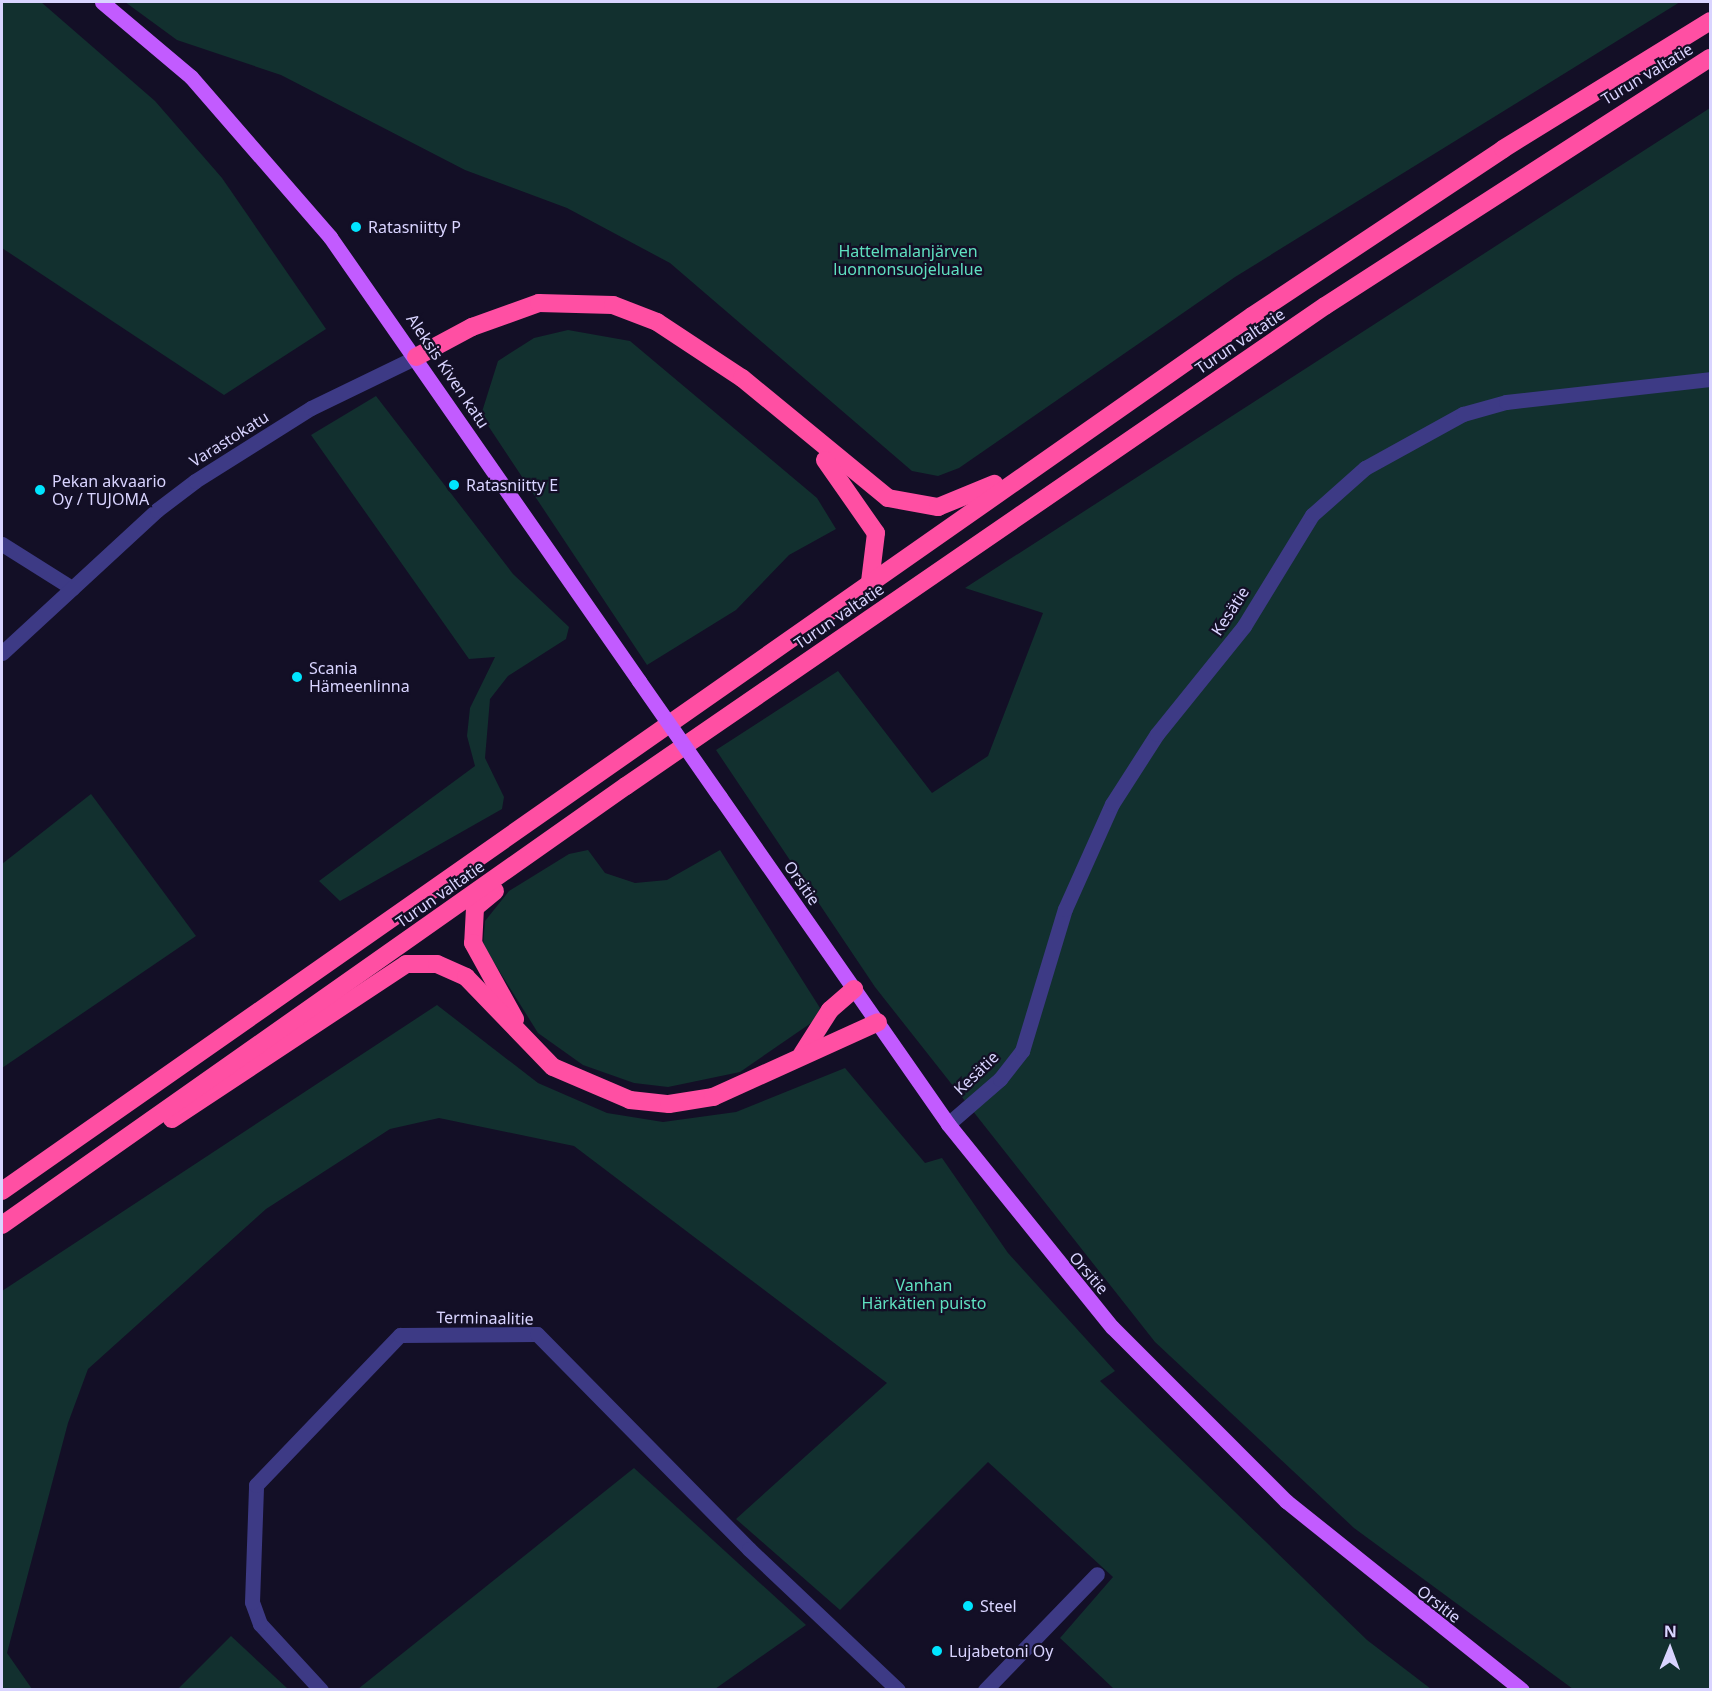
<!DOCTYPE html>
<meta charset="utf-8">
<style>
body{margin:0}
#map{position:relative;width:1712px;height:1691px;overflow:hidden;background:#130f26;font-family:"Noto Sans",sans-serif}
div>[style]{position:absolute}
.green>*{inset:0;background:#12302f}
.minor>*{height:15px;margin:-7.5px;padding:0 7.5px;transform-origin:7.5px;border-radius:7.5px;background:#3d3a85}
.major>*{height:15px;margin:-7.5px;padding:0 7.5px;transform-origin:7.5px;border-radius:7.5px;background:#c25bff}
.highway>*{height:18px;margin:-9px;padding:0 9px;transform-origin:9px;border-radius:9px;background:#ff4fa3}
.major-bridge>*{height:15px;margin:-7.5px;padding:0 7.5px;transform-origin:7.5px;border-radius:7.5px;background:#c25bff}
.dots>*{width:16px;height:16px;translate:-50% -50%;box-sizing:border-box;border:3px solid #130f26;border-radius:50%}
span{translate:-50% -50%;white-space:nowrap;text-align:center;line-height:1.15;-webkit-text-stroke:4.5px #130f26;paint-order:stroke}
.street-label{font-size:16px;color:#d9d4ff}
.poi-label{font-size:16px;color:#d9d4ff}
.left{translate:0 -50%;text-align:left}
.park-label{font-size:16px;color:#5fe0c0}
.frame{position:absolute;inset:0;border:3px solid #d9d4ff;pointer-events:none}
.north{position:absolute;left:1640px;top:1619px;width:60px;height:60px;-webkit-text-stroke:4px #130f26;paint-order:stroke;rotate:1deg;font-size:16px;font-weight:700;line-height:24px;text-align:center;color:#d9d4ff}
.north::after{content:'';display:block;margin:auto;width:21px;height:27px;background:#d9d4ff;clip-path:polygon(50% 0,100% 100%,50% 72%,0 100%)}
</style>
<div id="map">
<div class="green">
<div style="clip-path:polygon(2px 2px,41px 2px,155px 101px,222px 178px,326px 329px,224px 395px,2px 248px)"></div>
<div style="clip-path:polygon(125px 2px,1680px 2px,1235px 277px,959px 468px,938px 476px,912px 471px,670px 263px,567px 208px,465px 170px,281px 75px,177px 40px)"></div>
<div style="clip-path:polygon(1710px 108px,1710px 1689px,1573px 1689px,1354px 1528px,1155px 1342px,875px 987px,716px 750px,838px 671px,932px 793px,988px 756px,1043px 613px,965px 588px)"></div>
<div style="clip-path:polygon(568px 330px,630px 341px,817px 498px,836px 529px,789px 555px,736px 610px,647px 665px,481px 415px,498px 361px,534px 338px)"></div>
<div style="clip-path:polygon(376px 396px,513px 574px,569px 627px,566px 639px,508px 676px,490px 699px,485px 758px,504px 797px,502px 809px,340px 901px,319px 881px,475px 766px,467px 736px,470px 708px,495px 657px,469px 659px,311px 435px)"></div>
<div style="clip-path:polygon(91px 794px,196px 936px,2px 1068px,2px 864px)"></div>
<div style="clip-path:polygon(588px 850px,605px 873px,635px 883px,667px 880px,720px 850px,820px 1008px,814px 1021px,740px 1072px,668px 1087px,634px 1083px,583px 1065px,538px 1033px,483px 945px,485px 921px,509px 891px,569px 854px)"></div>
<div style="clip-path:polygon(437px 1005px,538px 1083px,607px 1113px,663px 1122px,736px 1112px,845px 1068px,925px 1163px,942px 1158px,1008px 1253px,1115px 1371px,1100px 1381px,1367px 1640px,1431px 1689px,1114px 1689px,1060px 1638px,1113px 1577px,988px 1462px,840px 1610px,736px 1519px,887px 1383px,574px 1146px,439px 1118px,390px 1129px,266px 1209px,88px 1369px,68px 1423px,7px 1653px,32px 1689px,2px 1689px,2px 1291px)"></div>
<div style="clip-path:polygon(634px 1468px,806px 1625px,715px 1689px,358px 1689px)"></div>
<div style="clip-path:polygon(231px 1636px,288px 1689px,178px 1689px)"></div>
</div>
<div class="minor">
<div style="left:2px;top:544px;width:83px;rotate:32.2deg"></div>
<div style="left:2px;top:653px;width:211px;rotate:-42.7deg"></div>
<div style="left:157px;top:510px;width:48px;rotate:-37.3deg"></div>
<div style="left:195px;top:481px;width:137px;rotate:-32.2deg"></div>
<div style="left:311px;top:408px;width:117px;rotate:-25.9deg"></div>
<div style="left:948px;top:1124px;width:69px;rotate:-40.9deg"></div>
<div style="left:1000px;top:1079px;width:36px;rotate:-52deg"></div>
<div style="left:1022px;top:1051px;width:148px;rotate:-73.2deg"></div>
<div style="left:1065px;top:909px;width:115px;rotate:-65.9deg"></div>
<div style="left:1112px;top:804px;width:83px;rotate:-57.3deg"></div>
<div style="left:1157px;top:734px;width:139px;rotate:-51.1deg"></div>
<div style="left:1244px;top:626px;width:130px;rotate:-58.5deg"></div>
<div style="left:1312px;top:515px;width:71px;rotate:-41.6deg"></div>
<div style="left:1365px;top:468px;width:112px;rotate:-28.9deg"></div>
<div style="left:1463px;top:414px;width:45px;rotate:-15.6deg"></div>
<div style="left:1506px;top:402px;width:205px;rotate:-6.4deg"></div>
<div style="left:321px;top:1690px;width:90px;rotate:-132.7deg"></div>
<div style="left:260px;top:1624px;width:23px;rotate:-110deg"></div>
<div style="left:252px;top:1602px;width:117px;rotate:-88deg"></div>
<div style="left:256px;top:1485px;width:208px;rotate:-46.2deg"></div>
<div style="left:400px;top:1335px;width:137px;rotate:-0.4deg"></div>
<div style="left:537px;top:1334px;width:302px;rotate:45.4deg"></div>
<div style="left:749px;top:1549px;width:205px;rotate:43.4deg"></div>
<div style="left:985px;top:1690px;width:161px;rotate:-46deg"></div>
</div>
<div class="major">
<div style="left:102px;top:2px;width:116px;rotate:40.1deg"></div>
<div style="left:191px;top:77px;width:212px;rotate:49deg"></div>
<div style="left:330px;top:237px;width:541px;rotate:55.16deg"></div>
<div style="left:720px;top:797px;width:399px;rotate:55.1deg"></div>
<div style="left:948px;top:1124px;width:261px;rotate:51.1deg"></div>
<div style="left:1112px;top:1327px;width:246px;rotate:45deg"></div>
<div style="left:1286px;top:1501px;width:302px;rotate:38.7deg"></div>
</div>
<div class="highway">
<div style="left:416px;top:357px;width:64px;rotate:-28.2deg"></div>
<div style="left:472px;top:327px;width:71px;rotate:-19.7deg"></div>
<div style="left:539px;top:303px;width:74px;rotate:1.5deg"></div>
<div style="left:613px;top:305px;width:47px;rotate:21.1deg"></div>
<div style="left:657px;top:322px;width:102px;rotate:33.4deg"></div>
<div style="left:742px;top:378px;width:189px;rotate:39.4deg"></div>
<div style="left:888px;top:498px;width:51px;rotate:10.2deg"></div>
<div style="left:938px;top:507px;width:61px;rotate:-22.3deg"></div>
<div style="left:825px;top:460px;width:89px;rotate:55.1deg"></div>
<div style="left:876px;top:533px;width:49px;rotate:97deg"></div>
<div style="left:495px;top:891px;width:26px;rotate:140deg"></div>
<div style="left:475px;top:908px;width:35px;rotate:93deg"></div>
<div style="left:473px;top:943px;width:87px;rotate:61.1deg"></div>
<div style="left:802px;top:1054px;width:52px;rotate:-57.5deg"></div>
<div style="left:830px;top:1010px;width:32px;rotate:-41deg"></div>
<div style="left:172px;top:1119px;width:281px;rotate:-33.5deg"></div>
<div style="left:406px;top:964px;width:31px"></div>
<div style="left:437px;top:964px;width:32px;rotate:24deg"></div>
<div style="left:466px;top:977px;width:125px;rotate:46deg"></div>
<div style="left:553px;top:1067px;width:84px;rotate:23.2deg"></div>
<div style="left:630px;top:1100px;width:39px;rotate:6deg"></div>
<div style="left:669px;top:1104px;width:45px;rotate:-9deg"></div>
<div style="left:713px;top:1097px;width:181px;rotate:-24.4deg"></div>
<div style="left:2px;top:1191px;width:1526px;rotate:-34.99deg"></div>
<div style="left:1252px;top:316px;width:301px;rotate:-33.6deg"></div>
<div style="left:1503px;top:149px;width:243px;rotate:-31.7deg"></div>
<div style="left:2px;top:1225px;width:763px;rotate:-35.13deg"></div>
<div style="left:626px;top:786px;width:848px;rotate:-34.48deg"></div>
<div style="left:1325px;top:306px;width:458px;rotate:-32.8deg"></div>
</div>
<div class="major-bridge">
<div style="left:639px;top:681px;width:141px;rotate:55.1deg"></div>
</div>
<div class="dots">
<div style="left:356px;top:227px;background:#00e5ff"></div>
<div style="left:454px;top:485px;background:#00e5ff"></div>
<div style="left:40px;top:490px;background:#00e5ff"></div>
<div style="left:297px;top:677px;background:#00e5ff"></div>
<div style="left:968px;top:1606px;background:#00e5ff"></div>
<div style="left:937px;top:1651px;background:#00e5ff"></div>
</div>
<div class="street-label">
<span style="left:1647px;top:74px;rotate:-31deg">Turun valtatie</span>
<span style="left:1240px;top:341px;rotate:-34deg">Turun valtatie</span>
<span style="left:448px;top:371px;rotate:56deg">Aleksis Kiven katu</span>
<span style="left:229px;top:439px;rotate:-32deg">Varastokatu</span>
<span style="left:1230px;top:611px;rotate:-57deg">Kesätie</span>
<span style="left:839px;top:616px;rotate:-34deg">Turun valtatie</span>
<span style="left:802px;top:883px;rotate:55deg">Orsitie</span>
<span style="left:440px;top:894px;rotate:-35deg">Turun valtatie</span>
<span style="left:976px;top:1073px;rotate:-44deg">Kesätie</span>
<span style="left:1089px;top:1273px;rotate:49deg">Orsitie</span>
<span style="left:485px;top:1318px;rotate:1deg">Terminaalitie</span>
<span style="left:1439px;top:1604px;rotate:38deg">Orsitie</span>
</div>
<div class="poi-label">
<span class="left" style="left:368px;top:227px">Ratasniitty P</span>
<span class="left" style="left:52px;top:490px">Pekan akvaario<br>Oy / TUJOMA</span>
<span class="left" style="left:466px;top:485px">Ratasniitty E</span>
<span class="left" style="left:309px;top:677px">Scania<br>Hämeenlinna</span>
<span class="left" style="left:980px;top:1606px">Steel</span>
<span class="left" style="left:949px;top:1651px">Lujabetoni Oy</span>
</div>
<div class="park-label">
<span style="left:908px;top:260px">Hattelmalanjärven<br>luonnonsuojelualue</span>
<span style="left:924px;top:1294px">Vanhan<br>Härkätien puisto</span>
</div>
<div class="frame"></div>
<div class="north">N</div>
</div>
